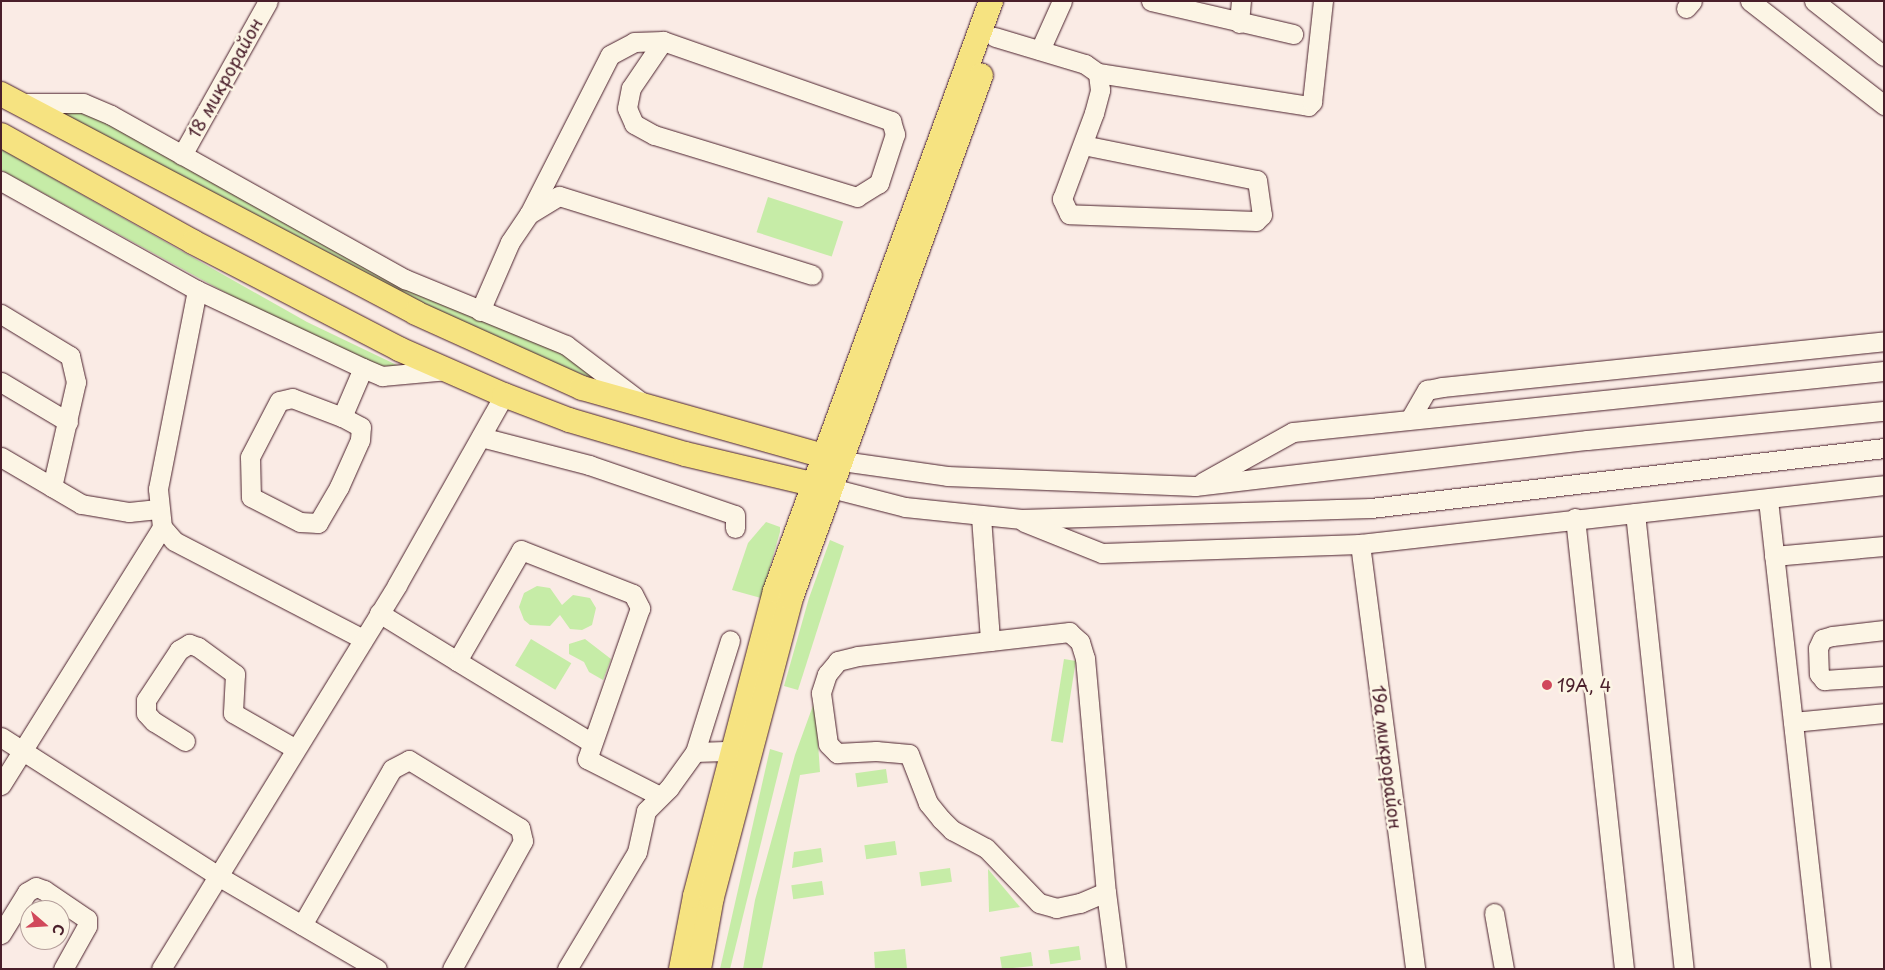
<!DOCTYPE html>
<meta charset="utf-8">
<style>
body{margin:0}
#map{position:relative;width:1885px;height:970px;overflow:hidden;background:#faebe5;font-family:"Playpen Sans",sans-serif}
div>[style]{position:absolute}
.green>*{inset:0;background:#c6eca7;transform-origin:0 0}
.roads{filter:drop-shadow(0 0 1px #4a1f2b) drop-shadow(0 0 1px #4a1f2b)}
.minor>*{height:19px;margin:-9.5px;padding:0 9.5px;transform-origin:9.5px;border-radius:9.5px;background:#fcf5e5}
.major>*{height:24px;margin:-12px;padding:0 12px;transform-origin:12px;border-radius:12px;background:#f6e381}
.dots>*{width:14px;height:14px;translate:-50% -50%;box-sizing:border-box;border:2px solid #fcf5e5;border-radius:50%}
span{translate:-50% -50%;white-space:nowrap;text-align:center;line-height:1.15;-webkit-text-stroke:5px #fcf5e5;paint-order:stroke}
.street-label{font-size:18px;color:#4a1f2b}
.poi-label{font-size:18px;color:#4a1f2b}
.left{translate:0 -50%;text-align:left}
.frame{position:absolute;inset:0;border:2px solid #4a1f2b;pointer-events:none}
.north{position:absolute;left:20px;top:900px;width:50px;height:50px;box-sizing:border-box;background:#fcf5e5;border:1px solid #b59f9b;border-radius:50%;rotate:109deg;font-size:14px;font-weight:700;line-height:20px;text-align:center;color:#4a1f2b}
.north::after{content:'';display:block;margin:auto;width:18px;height:22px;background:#d1495b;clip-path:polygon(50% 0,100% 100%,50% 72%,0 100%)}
</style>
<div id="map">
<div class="green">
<div style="clip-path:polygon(50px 108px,85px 112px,419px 291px,569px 357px,601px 382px,421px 310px)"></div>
<div style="clip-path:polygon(1px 149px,307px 322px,401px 367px,369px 365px,274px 319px,1px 170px)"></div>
<div style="left:768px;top:197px;width:79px;height:37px;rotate:18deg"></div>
<div style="clip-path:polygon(766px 522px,780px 527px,780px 532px,761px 598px,732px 590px,748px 543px)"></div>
<div style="clip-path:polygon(830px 540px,844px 546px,798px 690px,784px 686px,809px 598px)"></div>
<div style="clip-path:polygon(537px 586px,550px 588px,562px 605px,573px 595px,590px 598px,596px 608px,592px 625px,582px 630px,570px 629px,560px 615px,550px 626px,530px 625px,524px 620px,519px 607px,524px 593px)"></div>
<div style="left:531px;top:639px;width:47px;height:31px;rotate:31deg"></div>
<div style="clip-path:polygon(585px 639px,611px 659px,603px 680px,589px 672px,584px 662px,569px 654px,569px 644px)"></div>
<div style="left:1064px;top:659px;width:12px;height:83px;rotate:9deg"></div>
<div style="clip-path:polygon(815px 700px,820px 772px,800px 775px,762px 969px,743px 969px,755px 900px,795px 755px)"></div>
<div style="clip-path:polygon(770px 749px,783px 753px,730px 969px,720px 969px)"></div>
<div style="left:886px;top:769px;width:14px;height:31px;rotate:82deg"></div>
<div style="left:895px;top:841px;width:14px;height:31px;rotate:82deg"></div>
<div style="clip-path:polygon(821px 848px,823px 862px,792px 868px,794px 852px)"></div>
<div style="left:950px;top:868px;width:14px;height:31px;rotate:82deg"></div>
<div style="clip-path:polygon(988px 869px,1020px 907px,989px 912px)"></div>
<div style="left:822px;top:881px;width:14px;height:31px;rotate:82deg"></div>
<div style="left:1079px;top:946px;width:14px;height:31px;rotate:82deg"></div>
<div style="clip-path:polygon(905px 949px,907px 969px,875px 969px,874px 952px)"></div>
<div style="clip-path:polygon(1031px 952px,1033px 966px,1002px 969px,1000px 957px)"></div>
</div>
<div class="roads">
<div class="minor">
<div style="left:1151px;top:1px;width:146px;rotate:13.1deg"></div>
<div style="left:1750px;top:1px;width:170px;rotate:37.8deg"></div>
<div style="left:1814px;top:1px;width:89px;rotate:38.2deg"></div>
<div style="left:1686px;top:8px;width:9px;rotate:-49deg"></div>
<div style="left:1239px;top:23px;width:22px;rotate:-85deg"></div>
<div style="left:995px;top:37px;width:94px;rotate:16.7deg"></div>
<div style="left:1085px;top:64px;width:16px;rotate:35deg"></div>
<div style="left:1098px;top:73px;width:213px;rotate:8.9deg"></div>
<div style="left:1308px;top:106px;width:6px;rotate:-45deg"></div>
<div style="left:1312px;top:102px;width:102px;rotate:-83.8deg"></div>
<div style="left:1040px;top:50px;width:54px;rotate:-65.8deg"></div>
<div style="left:18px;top:103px;width:65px"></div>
<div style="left:83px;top:103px;width:30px;rotate:23deg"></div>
<div style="left:111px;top:115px;width:337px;rotate:29.2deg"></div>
<div style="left:405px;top:279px;width:174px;rotate:22.3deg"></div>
<div style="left:566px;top:345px;width:94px;rotate:37.2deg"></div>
<div style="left:1083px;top:145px;width:177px;rotate:11.4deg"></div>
<div style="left:1257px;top:180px;width:35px;rotate:82deg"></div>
<div style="left:1262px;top:215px;width:8px;rotate:135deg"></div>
<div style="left:1256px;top:221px;width:187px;rotate:-177.9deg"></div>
<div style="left:1069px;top:214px;width:17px;rotate:-115deg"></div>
<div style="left:1062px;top:199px;width:92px;rotate:-69.6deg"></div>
<div style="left:1094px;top:113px;width:24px;rotate:-75deg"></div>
<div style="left:1100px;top:90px;width:17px;rotate:-97deg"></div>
<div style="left:182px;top:155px;width:176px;rotate:-60.8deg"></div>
<div style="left:1px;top:181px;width:224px;rotate:29.1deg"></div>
<div style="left:197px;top:290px;width:183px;rotate:25.2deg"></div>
<div style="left:363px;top:368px;width:21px;rotate:23deg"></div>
<div style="left:382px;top:376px;width:66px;rotate:-5.2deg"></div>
<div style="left:529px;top:214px;width:178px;rotate:-63deg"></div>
<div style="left:610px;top:55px;width:27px;rotate:-28deg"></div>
<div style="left:634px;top:42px;width:29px;rotate:-2deg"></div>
<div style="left:663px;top:41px;width:242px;rotate:19.3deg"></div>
<div style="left:891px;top:121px;width:14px;rotate:73deg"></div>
<div style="left:895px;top:134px;width:52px;rotate:108.1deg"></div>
<div style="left:879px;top:183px;width:26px;rotate:148deg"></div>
<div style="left:857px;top:197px;width:212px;rotate:-163deg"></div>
<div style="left:654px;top:135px;width:23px;rotate:-151deg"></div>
<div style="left:634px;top:124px;width:17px;rotate:-114deg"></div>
<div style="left:627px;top:108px;width:20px;rotate:-79deg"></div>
<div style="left:631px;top:88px;width:57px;rotate:-55.8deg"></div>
<div style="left:197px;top:290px;width:203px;rotate:101.1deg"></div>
<div style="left:158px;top:489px;width:38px;rotate:84deg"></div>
<div style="left:162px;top:527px;width:18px;rotate:49deg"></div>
<div style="left:174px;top:541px;width:213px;rotate:27.4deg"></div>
<div style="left:480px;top:311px;width:75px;rotate:-66.5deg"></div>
<div style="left:510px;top:242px;width:34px;rotate:-56deg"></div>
<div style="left:529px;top:214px;width:35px;rotate:-31deg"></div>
<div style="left:559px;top:196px;width:265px;rotate:17.3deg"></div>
<div style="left:1px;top:314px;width:81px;rotate:31.3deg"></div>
<div style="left:70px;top:356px;width:27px;rotate:77deg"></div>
<div style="left:76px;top:382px;width:108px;rotate:102.9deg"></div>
<div style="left:1px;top:382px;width:78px;rotate:30.8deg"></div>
<div style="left:342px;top:417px;width:53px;rotate:-159.2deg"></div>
<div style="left:292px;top:398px;width:13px;rotate:167deg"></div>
<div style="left:279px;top:401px;width:63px;rotate:117.4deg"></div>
<div style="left:250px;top:457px;width:40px;rotate:88.6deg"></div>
<div style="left:251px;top:497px;width:55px;rotate:27deg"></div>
<div style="left:300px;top:522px;width:18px;rotate:3deg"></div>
<div style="left:318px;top:523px;width:42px;rotate:-59.7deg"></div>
<div style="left:339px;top:487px;width:51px;rotate:-65.9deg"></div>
<div style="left:360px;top:440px;width:13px;rotate:-86deg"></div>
<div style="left:361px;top:427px;width:21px;rotate:-152deg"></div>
<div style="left:342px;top:417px;width:53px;rotate:-66.8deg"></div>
<div style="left:1410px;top:419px;width:34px;rotate:-60deg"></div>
<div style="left:1427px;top:390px;width:15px;rotate:-11deg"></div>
<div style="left:1442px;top:387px;width:444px;rotate:-5.9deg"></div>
<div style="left:481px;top:437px;width:112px;rotate:14.5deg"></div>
<div style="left:589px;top:465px;width:154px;rotate:18.9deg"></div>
<div style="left:735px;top:515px;width:13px;rotate:90deg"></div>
<div style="left:1px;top:457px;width:93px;rotate:30.4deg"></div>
<div style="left:81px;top:504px;width:49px;rotate:9.5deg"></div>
<div style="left:129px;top:512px;width:29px;rotate:-6deg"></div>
<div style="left:842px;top:461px;width:106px;rotate:8.1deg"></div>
<div style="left:947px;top:476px;width:248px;rotate:2.3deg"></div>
<div style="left:1195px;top:486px;width:395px;rotate:-6.7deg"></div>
<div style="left:1587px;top:440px;width:298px;rotate:-5.6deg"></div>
<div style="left:1203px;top:482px;width:103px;rotate:-29.1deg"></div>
<div style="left:1293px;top:432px;width:594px;rotate:-5.89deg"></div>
<div style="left:831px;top:488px;width:76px;rotate:14.4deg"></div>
<div style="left:905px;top:507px;width:117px;rotate:5.9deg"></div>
<div style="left:1021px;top:519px;width:350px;rotate:-1.8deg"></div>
<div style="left:1371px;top:508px;width:516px;rotate:-6.67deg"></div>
<div style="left:1768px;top:500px;width:472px;rotate:83.6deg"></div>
<div style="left:1635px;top:513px;width:459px;rotate:83.9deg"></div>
<div style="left:981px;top:517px;width:124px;rotate:85.8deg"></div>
<div style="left:990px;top:641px;width:133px;rotate:173.5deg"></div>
<div style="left:858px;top:656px;width:21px;rotate:166deg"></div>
<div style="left:838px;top:661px;width:17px;rotate:130deg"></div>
<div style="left:827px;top:674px;width:20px;rotate:108deg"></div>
<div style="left:821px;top:693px;width:51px;rotate:82.2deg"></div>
<div style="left:828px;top:744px;width:13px;rotate:45deg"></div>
<div style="left:837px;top:753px;width:39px;rotate:-3deg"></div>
<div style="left:876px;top:751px;width:33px;rotate:5deg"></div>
<div style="left:909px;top:754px;width:53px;rotate:68.8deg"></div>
<div style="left:928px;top:803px;width:21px;rotate:51deg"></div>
<div style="left:941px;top:819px;width:16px;rotate:45deg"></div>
<div style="left:952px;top:830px;width:38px;rotate:28deg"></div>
<div style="left:986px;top:848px;width:76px;rotate:46.1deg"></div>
<div style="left:1039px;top:903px;width:18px;rotate:16deg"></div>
<div style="left:1056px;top:908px;width:25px;rotate:-12deg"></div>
<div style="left:1080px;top:903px;width:28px;rotate:-23deg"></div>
<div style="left:1575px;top:518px;width:454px;rotate:83.8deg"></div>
<div style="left:1024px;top:522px;width:84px;rotate:21.7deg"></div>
<div style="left:1102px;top:553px;width:258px;rotate:-2deg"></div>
<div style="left:1360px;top:544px;width:527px;rotate:-6.42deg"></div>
<div style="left:1360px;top:544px;width:429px;rotate:82.6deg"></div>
<div style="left:1774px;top:556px;width:110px;rotate:-5.2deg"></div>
<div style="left:379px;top:613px;width:92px;rotate:31.6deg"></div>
<div style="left:457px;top:661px;width:128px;rotate:-60deg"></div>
<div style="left:521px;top:550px;width:120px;rotate:21.4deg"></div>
<div style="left:633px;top:594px;width:16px;rotate:63deg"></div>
<div style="left:640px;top:608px;width:160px;rotate:109.3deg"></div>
<div style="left:587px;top:759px;width:82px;rotate:26.9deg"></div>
<div style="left:1884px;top:630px;width:52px;rotate:173.4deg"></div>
<div style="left:1832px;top:636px;width:10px;rotate:163deg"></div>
<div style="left:1822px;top:639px;width:10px;rotate:114deg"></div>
<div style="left:1818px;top:648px;width:26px;rotate:88deg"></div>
<div style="left:1819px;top:674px;width:8px;rotate:50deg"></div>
<div style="left:1824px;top:680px;width:60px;rotate:-3.8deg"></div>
<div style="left:990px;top:641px;width:80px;rotate:-6.5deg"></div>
<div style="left:1069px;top:632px;width:15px;rotate:42deg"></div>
<div style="left:1080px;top:642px;width:17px;rotate:73deg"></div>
<div style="left:1085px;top:658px;width:235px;rotate:84.9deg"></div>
<div style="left:1106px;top:892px;width:78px;rotate:82.6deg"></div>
<div style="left:457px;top:661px;width:157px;rotate:31.2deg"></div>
<div style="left:1793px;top:722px;width:91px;rotate:-5.6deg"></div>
<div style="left:1px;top:737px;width:258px;rotate:32.6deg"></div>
<div style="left:218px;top:876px;width:184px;rotate:30.3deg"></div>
<div style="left:185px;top:741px;width:36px;rotate:-148deg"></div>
<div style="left:154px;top:722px;width:12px;rotate:-132deg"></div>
<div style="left:146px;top:713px;width:13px;rotate:-90deg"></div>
<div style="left:146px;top:700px;width:60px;rotate:-56.6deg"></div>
<div style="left:179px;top:650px;width:12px;rotate:-31deg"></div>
<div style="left:189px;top:644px;width:9px;rotate:18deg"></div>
<div style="left:198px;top:647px;width:46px;rotate:36.1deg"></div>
<div style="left:235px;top:674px;width:39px;rotate:93deg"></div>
<div style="left:233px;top:713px;width:70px;rotate:29.8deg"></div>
<div style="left:695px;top:752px;width:117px;rotate:-72.6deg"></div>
<div style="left:1px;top:785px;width:304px;rotate:-58deg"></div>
<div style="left:1494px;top:913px;width:57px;rotate:79.9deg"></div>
<div style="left:302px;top:925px;width:180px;rotate:-60deg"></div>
<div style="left:392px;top:769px;width:19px;rotate:-28deg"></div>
<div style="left:409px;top:760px;width:130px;rotate:31.5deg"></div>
<div style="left:520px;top:828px;width:13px;rotate:77deg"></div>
<div style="left:523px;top:841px;width:146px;rotate:119deg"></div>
<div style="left:1px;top:934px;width:49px;rotate:-58.2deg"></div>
<div style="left:27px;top:892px;width:10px;rotate:-29deg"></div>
<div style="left:36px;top:887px;width:9px;rotate:21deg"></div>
<div style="left:44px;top:890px;width:52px;rotate:34deg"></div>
<div style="left:87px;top:919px;width:7px;rotate:90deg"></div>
<div style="left:87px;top:926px;width:49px;rotate:119.2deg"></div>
<div style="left:161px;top:969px;width:451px;rotate:-58.4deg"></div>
<div style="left:397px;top:585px;width:218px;rotate:-60.6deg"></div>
<div style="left:567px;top:969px;width:136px;rotate:-59.1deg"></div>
<div style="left:637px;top:852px;width:42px;rotate:-77.6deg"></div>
<div style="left:646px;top:811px;width:33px;rotate:-45deg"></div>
<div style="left:669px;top:788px;width:44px;rotate:-54.2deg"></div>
<div style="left:695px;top:752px;width:38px;rotate:-2deg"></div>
</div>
<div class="major">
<div style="left:1px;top:94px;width:469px;rotate:27.8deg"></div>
<div style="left:416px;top:313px;width:182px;rotate:24.3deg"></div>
<div style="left:582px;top:388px;width:266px;rotate:15.7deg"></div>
<div style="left:1px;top:135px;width:220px;rotate:29.1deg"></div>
<div style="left:193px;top:242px;width:232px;rotate:27.4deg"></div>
<div style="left:399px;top:349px;width:115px;rotate:23.7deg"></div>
<div style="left:504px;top:395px;width:70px;rotate:21deg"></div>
<div style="left:569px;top:420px;width:121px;rotate:16.3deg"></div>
<div style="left:685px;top:454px;width:144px;rotate:13.3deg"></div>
<div style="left:681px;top:969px;width:74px;rotate:-79.1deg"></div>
<div style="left:695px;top:896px;width:315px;rotate:-75.3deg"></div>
<div style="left:775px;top:591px;width:628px;rotate:-69.89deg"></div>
<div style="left:699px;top:969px;width:73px;rotate:-79.8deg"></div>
<div style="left:712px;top:897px;width:309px;rotate:-75.2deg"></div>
<div style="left:791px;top:598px;width:556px;rotate:-70.03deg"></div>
</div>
</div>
<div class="dots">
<div style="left:1547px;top:685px;background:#d1495b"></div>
</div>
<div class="street-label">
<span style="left:225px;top:78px;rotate:-61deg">18 микрорайон</span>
<span style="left:1387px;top:757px;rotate:83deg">19а микрорайон</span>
</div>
<div class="poi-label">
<span class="left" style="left:1557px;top:685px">19А, 4</span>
</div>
<div class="frame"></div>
<div class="north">С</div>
</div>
